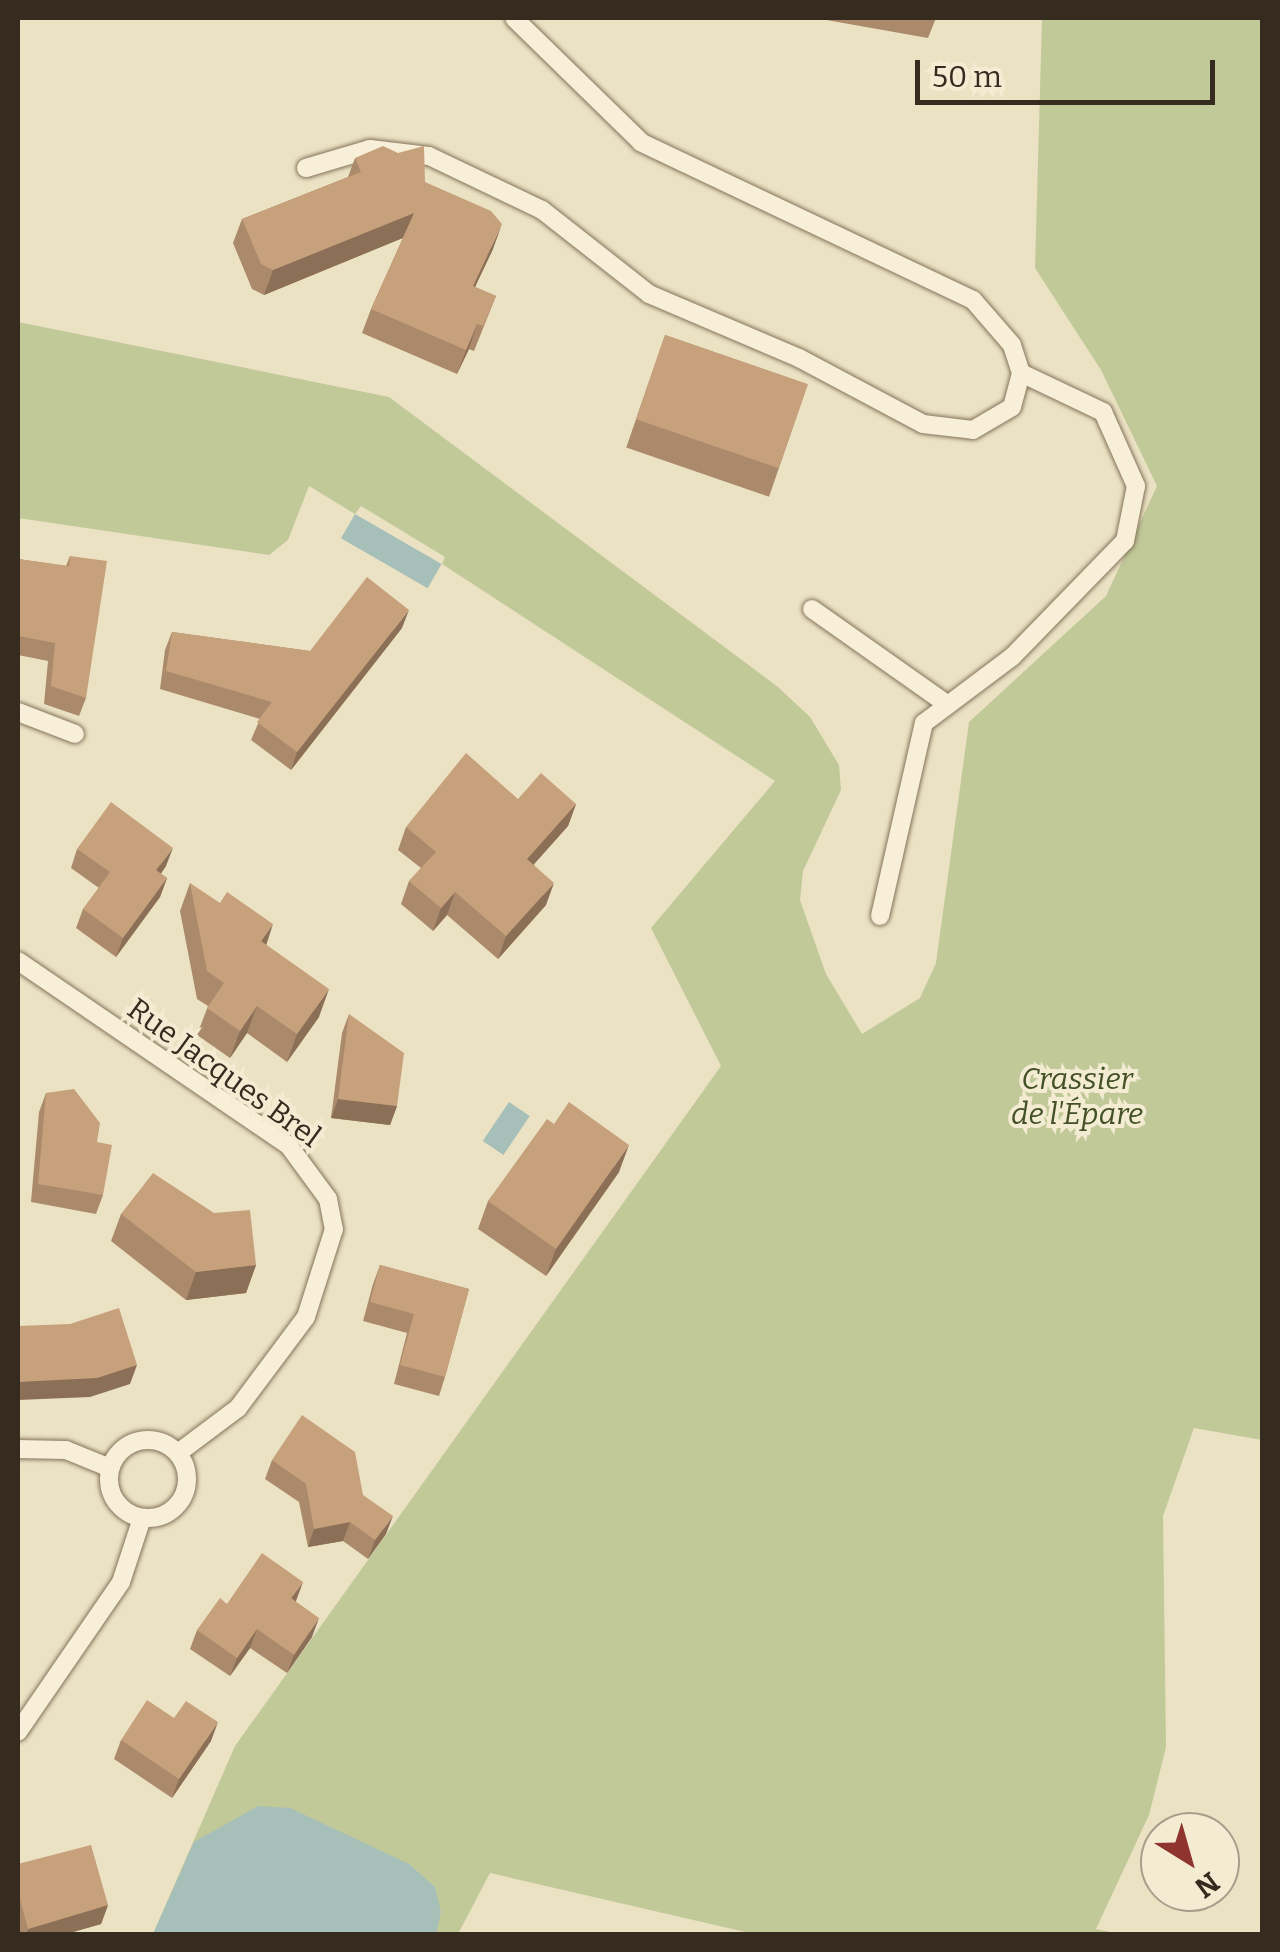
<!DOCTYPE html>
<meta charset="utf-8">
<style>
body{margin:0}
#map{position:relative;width:1280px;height:1952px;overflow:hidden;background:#ebe2c4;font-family:Bitter,serif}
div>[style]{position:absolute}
.green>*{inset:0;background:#c1c999}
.water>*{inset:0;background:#a6bfb9;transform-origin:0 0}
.roads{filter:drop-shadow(0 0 2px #85745c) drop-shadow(0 0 2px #85745c)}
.service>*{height:18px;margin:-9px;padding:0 9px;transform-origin:9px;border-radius:9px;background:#f7efd7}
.service>.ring{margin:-9px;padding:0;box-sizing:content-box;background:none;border:18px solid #f7efd7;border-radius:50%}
.wall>*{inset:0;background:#ab8a6b;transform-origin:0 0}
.shaded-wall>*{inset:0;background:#8b7057}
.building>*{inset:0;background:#c7a07c;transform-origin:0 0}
span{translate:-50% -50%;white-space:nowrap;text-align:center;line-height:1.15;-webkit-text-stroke:8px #f3ecd3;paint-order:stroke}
.street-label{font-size:30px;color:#362b1f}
.park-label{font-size:30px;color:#445127;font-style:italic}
.frame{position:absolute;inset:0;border:20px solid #362b1f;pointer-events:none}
.north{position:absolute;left:1140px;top:1812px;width:100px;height:100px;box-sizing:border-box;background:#f3ecd3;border:2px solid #a79f8b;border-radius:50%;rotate:143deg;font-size:28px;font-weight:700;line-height:40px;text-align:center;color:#362b1f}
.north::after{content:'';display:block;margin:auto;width:35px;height:45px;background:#90342f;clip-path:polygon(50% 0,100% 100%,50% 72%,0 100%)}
.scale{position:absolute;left:915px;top:60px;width:300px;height:45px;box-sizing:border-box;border:5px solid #362b1f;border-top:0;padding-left:12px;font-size:30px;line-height:35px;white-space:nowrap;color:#362b1f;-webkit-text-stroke:8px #f3ecd3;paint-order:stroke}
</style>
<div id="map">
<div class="green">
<div style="clip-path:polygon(1042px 18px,1262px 18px,1262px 1440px,1194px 1428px,1163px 1516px,1166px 1747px,1149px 1815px,1096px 1929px,1120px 1934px,754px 1934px,490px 1873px,458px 1934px,153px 1934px,235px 1746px,721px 1066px,651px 928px,775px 781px,442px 564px,445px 557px,361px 506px,355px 514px,309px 486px,288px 540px,269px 555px,18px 518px,18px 322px,389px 397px,778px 687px,810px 717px,839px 765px,841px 790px,803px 871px,800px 900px,826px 974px,862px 1034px,920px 998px,936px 963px,969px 722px,1106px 596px,1157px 486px,1101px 370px,1035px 268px)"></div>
</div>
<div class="water">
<div style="left:355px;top:514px;width:100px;height:28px;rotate:30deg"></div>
<div style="left:509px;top:1102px;width:25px;height:47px;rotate:34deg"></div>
<div style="clip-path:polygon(258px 1806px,290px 1808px,409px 1864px,435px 1887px,441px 1912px,436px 1934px,153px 1934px,194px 1842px)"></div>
</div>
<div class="roads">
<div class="service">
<div style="left:306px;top:168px;width:67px;rotate:-16.5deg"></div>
<div style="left:370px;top:149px;width:59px;rotate:6.8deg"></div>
<div style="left:429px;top:156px;width:125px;rotate:25.5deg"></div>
<div style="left:542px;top:210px;width:136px;rotate:38.1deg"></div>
<div style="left:649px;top:294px;width:163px;rotate:23.1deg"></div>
<div style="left:799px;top:358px;width:140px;rotate:28deg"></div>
<div style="left:923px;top:424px;width:50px;rotate:6.8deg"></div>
<div style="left:973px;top:430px;width:45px;rotate:-30.5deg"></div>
<div style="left:1012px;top:407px;width:35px;rotate:-75deg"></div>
<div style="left:1021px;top:373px;width:29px;rotate:-108deg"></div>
<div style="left:1012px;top:345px;width:60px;rotate:-130.9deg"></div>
<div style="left:973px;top:300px;width:368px;rotate:-154.6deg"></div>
<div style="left:641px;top:142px;width:177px;rotate:-135.7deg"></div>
<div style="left:812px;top:609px;width:166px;rotate:35.2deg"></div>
<div style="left:18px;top:712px;width:61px;rotate:21.1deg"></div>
<div style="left:880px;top:916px;width:198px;rotate:-77.2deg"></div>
<div style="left:924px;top:723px;width:110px;rotate:-36.9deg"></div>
<div style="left:1012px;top:657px;width:162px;rotate:-45.8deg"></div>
<div style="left:1125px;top:541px;width:56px;rotate:-78.7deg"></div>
<div style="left:1136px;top:486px;width:81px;rotate:-114deg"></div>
<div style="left:1103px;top:412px;width:91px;rotate:-154.6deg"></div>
<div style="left:18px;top:961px;width:328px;rotate:34.3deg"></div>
<div style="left:289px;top:1146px;width:66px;rotate:53.7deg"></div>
<div style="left:328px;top:1199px;width:31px;rotate:79deg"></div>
<div style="left:334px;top:1229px;width:92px;rotate:107.7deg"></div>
<div style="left:306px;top:1317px;width:114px;rotate:126.8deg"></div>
<div style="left:238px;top:1408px;width:75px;rotate:143.1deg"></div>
<div class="ring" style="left:109px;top:1440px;width:60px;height:60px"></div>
<div style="left:18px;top:1449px;width:48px;rotate:1.2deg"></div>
<div style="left:66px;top:1450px;width:48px;rotate:22.2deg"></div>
<div style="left:18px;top:1732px;width:182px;rotate:-55.5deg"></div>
<div style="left:121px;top:1582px;width:67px;rotate:-71.8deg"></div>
</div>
</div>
<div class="wall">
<div style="clip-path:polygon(815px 18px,936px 18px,928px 38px)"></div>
<div style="clip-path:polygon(355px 158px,425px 182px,493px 249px,475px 287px,496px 296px,474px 351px,469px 349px,457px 374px,362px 333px,371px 309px,403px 238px,264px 295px,252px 289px,233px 243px,242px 219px,348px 177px)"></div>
<div style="left:665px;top:335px;width:151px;height:119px;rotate:19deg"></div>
<div style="clip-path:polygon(70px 556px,86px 698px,79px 716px,44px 704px,48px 661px,18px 655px,18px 559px,66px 566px)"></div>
<div style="clip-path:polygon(402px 628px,291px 770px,251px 740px,260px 719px,160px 689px,165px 650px,172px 632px,310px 651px)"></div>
<div style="clip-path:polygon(518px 799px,576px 804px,568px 826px,534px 864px,546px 905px,498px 959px,447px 915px,433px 931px,401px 904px,409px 881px,421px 868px,398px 850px,406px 827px)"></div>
<div style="clip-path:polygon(77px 849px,166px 866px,161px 874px,167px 878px,160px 897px,116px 957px,76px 928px,83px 909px,99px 888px,71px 868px)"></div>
<div style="clip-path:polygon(190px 883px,266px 945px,319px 1017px,287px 1062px,247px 1033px,230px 1058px,197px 1035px,208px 1006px,197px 999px,180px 911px)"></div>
<div style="clip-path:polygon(349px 1014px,397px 1106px,390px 1125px,331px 1118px,342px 1033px)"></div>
<div style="clip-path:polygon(46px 1093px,97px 1142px,103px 1195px,96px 1214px,31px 1202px,39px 1112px)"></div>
<div style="clip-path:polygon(554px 1124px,619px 1172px,546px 1276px,478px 1229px,488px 1201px)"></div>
<div style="clip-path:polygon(214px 1213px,256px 1265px,246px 1293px,186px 1300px,111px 1241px,121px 1214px)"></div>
<div style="clip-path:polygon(380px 1265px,469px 1289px,445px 1377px,439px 1396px,394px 1384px,407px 1333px,363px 1321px,373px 1284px)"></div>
<div style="clip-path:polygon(272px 1460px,363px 1495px,386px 1534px,368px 1559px,343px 1541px,308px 1547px,299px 1502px,265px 1479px)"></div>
<div style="clip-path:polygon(295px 1601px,312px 1637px,287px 1673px,250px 1648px,230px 1676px,190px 1649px,197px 1630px,227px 1604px)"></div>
<div style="clip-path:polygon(121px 1740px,211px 1741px,172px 1798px,114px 1759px)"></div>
<div style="clip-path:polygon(18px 1864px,108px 1905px,101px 1924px,66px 1934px,18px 1934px)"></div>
</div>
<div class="shaded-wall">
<div style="clip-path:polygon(414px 213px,405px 237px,264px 295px,273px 270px)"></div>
<div style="clip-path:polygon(502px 224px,493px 249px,464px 310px,473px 286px)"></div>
<div style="clip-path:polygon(477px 324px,469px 349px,457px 374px,466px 350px)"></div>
<div style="clip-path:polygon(409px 610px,402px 628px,291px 770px,297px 752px)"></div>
<div style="clip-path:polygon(576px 804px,568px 826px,519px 881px,527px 859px)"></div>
<div style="clip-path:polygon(173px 848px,166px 866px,149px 889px,156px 870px)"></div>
<div style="clip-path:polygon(167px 878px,160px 897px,116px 957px,123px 938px)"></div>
<div style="clip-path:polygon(554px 883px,546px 905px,498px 959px,506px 936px)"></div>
<div style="clip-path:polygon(455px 892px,447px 915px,433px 931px,441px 908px)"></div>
<div style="clip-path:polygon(273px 924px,264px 952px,261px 941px)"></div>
<div style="clip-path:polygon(329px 989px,319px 1017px,287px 1062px,297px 1034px)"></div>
<div style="clip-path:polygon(257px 1006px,247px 1033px,230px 1058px,240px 1031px)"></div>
<div style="clip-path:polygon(338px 1099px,397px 1106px,390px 1125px,331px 1118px)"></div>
<div style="clip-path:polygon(629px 1145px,619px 1172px,546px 1276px,556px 1249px)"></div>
<div style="clip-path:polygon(256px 1265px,246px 1293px,186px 1300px,196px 1272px)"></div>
<div style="clip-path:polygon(137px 1365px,130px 1384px,90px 1397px,18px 1400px,18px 1382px)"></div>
<div style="clip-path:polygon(393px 1516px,386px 1534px,368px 1559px,375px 1540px)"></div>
<div style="clip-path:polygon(350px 1522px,343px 1541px,308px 1547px,314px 1529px)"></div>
<div style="clip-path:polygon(303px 1582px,296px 1601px,284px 1617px,291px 1598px)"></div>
<div style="clip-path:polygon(319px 1618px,312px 1637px,287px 1673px,294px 1655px)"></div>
<div style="clip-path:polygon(257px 1629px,250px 1648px,230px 1676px,237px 1658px)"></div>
<div style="clip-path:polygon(218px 1722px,211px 1741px,172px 1798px,179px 1779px)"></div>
<div style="clip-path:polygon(108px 1905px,101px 1924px,66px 1934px,26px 1934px,28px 1929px)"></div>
</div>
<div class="building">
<div style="clip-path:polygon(383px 146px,398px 153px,424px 146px,425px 182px,491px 211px,502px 224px,473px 286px,496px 296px,483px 326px,477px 324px,466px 350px,371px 309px,414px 213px,273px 270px,261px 264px,242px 219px,361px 172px,355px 158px)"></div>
<div style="left:665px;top:335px;width:151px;height:89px;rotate:19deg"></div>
<div style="clip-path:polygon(70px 556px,107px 561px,86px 698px,51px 686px,55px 643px,18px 636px,18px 559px,69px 566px)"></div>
<div style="clip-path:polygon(367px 577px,409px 610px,297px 752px,257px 722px,272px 702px,166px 671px,172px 632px,310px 651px)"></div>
<div style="clip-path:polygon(466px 753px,518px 799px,541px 773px,576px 804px,527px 859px,554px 883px,506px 936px,455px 892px,441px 908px,409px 881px,436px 852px,406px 827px)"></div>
<div style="clip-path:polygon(111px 802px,173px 848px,156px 870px,167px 878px,123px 938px,83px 909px,110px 872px,77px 849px)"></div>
<div style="clip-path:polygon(190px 883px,220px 903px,227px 892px,273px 924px,261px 941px,329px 989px,297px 1034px,257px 1006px,240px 1031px,207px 1008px,224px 983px,207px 971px)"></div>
<div style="clip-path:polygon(349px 1014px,404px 1053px,397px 1106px,338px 1099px)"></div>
<div style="clip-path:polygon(74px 1089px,100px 1123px,97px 1142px,112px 1145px,103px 1195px,38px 1184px,46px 1093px)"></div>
<div style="clip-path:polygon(569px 1102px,629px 1145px,556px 1249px,488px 1201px,547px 1119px,554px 1124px)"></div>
<div style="clip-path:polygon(153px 1173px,214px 1213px,250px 1210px,256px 1265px,196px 1272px,121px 1214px)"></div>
<div style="clip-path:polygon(380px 1265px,469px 1289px,445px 1377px,400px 1365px,414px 1314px,370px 1302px)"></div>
<div style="clip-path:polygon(119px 1308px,137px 1365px,97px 1378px,18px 1382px,18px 1326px,70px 1324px)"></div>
<div style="clip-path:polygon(302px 1415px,355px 1452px,363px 1495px,393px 1516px,375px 1540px,350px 1522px,314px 1529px,306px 1484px,272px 1460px)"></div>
<div style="clip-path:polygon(262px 1553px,303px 1582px,291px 1598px,319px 1618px,294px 1655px,257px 1629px,237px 1658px,197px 1630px,220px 1598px,227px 1604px)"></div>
<div style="clip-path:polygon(147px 1700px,174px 1718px,186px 1701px,218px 1722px,179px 1779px,121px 1740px)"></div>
<div style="clip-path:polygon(91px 1845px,108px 1905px,28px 1929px,18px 1892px,18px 1864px)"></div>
</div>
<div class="street-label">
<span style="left:224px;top:1073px;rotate:36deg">Rue Jacques Brel</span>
</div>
<div class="park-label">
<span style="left:1077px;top:1096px">Crassier<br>de l'Épare</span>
</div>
<div class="frame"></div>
<div class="north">N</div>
<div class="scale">50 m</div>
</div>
